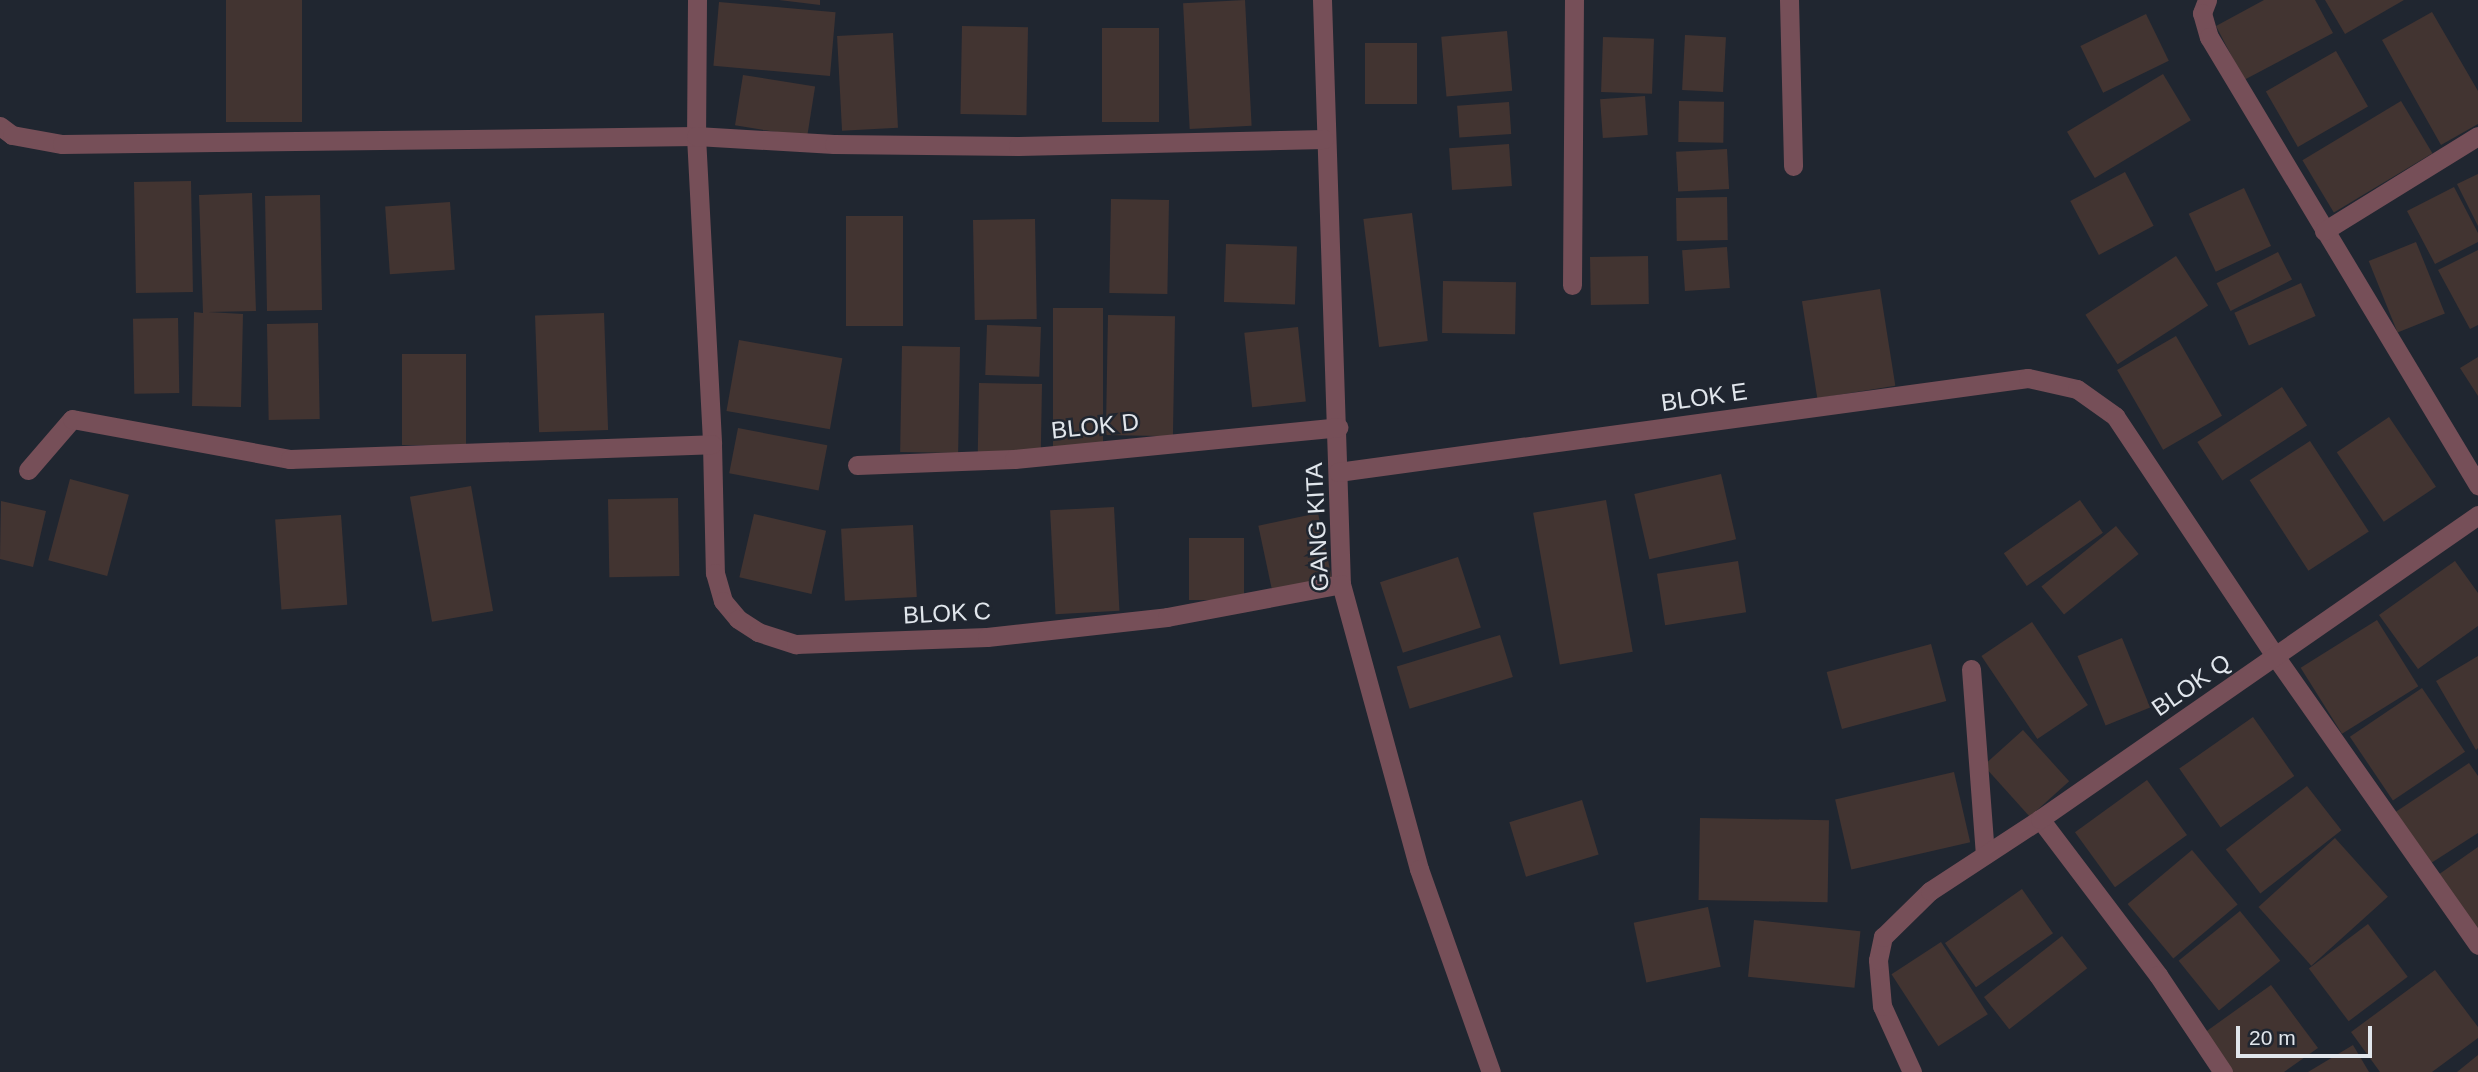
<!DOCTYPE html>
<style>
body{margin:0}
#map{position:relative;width:2478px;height:1072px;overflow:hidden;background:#202630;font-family:Arial,sans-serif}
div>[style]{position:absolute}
.building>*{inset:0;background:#423431;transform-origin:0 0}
.minor>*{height:19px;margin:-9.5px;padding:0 9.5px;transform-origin:9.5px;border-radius:9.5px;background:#764f58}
span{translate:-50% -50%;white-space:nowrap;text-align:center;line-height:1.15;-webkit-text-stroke:5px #202630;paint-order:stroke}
.street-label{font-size:24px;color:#e1e6ec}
.scale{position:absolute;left:2236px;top:1026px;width:136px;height:32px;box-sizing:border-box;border:4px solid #e1e6ec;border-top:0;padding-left:9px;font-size:21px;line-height:24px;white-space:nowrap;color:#e1e6ec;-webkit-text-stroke:5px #202630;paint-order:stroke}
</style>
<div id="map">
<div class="building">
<div style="left:226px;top:0;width:76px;height:122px"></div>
<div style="clip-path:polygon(779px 0,820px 0,820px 5px)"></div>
<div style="left:1245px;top:0;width:126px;height:62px;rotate:87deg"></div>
<div style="clip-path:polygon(2264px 0,2315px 0,2333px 33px,2244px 80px,2216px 26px)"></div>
<div style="clip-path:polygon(2325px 0,2404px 0,2345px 34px)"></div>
<div style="left:719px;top:2px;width:117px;height:64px;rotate:5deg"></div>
<div style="clip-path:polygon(2432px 12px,2478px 91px,2478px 124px,2441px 145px,2382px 40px)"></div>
<div style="left:2146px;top:14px;width:52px;height:73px;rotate:64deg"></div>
<div style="left:962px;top:26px;width:66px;height:88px;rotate:1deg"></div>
<div style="left:1102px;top:28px;width:57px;height:94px"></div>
<div style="left:1507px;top:31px;width:60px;height:66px;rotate:85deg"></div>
<div style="left:893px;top:33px;width:95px;height:56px;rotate:87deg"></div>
<div style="left:1685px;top:35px;width:41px;height:55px;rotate:3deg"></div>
<div style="left:1603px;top:37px;width:51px;height:55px;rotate:2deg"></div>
<div style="left:1365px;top:43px;width:52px;height:61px"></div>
<div style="left:2336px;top:51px;width:64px;height:81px;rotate:60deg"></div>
<div style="left:2163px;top:74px;width:54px;height:112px;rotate:59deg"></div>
<div style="left:743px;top:75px;width:73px;height:51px;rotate:9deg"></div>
<div style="left:1645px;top:96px;width:39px;height:45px;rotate:86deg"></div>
<div style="left:1679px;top:101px;width:45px;height:41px;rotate:1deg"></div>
<div style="left:2401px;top:101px;width:61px;height:115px;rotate:59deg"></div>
<div style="left:1509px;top:102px;width:32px;height:52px;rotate:86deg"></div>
<div style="left:1509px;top:144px;width:42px;height:60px;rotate:86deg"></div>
<div style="left:1727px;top:149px;width:40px;height:51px;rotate:87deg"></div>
<div style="left:2125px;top:172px;width:61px;height:62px;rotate:62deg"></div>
<div style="clip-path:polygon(2478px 174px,2478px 226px,2457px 184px)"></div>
<div style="left:191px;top:181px;width:111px;height:57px;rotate:89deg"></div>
<div style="clip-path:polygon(2454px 187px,2478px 233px,2478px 242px,2435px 264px,2407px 211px)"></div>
<div style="left:2244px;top:188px;width:64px;height:61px;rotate:65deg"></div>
<div style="clip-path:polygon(252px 193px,256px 311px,208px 312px,243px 314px,241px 407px,192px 406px,194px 312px,203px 313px,199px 195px)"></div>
<div style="left:320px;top:195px;width:115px;height:55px;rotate:89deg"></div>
<div style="left:1727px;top:197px;width:43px;height:51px;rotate:89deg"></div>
<div style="left:1111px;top:199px;width:58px;height:94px;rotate:1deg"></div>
<div style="left:450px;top:202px;width:68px;height:65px;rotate:86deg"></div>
<div style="left:1412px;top:213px;width:129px;height:49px;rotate:83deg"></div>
<div style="left:846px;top:216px;width:57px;height:110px"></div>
<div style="left:1035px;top:219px;width:100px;height:62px;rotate:89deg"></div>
<div style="left:2416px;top:242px;width:77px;height:51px;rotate:68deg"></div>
<div style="left:1226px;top:244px;width:71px;height:58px;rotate:2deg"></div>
<div style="left:1727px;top:247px;width:41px;height:45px;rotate:86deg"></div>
<div style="clip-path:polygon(2478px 250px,2478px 325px,2470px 329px,2438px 270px)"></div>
<div style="left:2278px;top:252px;width:31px;height:69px;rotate:63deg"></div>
<div style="left:1648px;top:256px;width:48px;height:58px;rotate:89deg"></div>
<div style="left:2176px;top:256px;width:59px;height:108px;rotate:57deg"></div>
<div style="left:1443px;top:281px;width:73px;height:52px;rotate:1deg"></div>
<div style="left:2301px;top:283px;width:36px;height:73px;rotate:66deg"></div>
<div style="left:1880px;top:289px;width:98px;height:79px;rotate:81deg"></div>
<div style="left:1053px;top:308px;width:50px;height:139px"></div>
<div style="left:604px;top:313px;width:117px;height:69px;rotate:88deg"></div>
<div style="left:1108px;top:315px;width:67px;height:120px;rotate:1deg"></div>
<div style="left:178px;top:318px;width:75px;height:45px;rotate:89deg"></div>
<div style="left:318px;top:323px;width:96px;height:51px;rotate:89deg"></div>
<div style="left:987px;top:325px;width:54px;height:50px;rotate:2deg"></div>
<div style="left:1298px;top:327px;width:75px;height:54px;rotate:84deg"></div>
<div style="left:2176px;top:336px;width:92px;height:68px;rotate:60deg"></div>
<div style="left:739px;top:340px;width:105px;height:72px;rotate:10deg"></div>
<div style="left:902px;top:346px;width:58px;height:106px;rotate:1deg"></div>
<div style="left:466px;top:354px;width:91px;height:64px;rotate:90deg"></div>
<div style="clip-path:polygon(2478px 357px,2478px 396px,2460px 368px)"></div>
<div style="left:979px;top:383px;width:63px;height:70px;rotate:1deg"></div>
<div style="left:2282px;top:387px;width:46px;height:101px;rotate:57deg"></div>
<div style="left:2389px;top:417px;width:84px;height:63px;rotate:56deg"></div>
<div style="left:738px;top:428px;width:91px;height:46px;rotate:11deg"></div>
<div style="left:2310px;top:441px;width:108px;height:72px;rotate:57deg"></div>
<div style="left:1721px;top:474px;width:67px;height:89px;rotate:77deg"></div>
<div style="left:70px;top:479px;width:61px;height:84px;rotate:15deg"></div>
<div style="left:471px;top:486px;width:127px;height:62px;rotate:80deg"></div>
<div style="left:678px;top:498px;width:78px;height:70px;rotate:89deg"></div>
<div style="left:1606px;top:500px;width:154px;height:74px;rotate:80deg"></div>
<div style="left:2080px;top:500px;width:40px;height:93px;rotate:55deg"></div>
<div style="clip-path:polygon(1px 501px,46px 511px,33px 567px,0 559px)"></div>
<div style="left:1114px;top:507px;width:104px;height:64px;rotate:87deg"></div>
<div style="left:1318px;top:513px;width:68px;height:61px;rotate:78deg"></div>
<div style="left:754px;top:514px;width:74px;height:65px;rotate:13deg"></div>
<div style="left:341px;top:515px;width:90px;height:66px;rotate:86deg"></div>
<div style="left:913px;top:525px;width:72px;height:72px;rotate:87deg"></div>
<div style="left:2116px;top:526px;width:36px;height:96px;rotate:51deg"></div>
<div style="left:1244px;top:538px;width:62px;height:55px;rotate:90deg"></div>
<div style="left:1458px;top:557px;width:74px;height:82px;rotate:72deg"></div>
<div style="left:1738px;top:561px;width:52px;height:82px;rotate:81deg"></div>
<div style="clip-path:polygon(2455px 561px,2478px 593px,2478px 626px,2418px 669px,2379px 615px)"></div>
<div style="left:2377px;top:620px;width:78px;height:90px;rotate:58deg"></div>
<div style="left:2032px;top:622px;width:100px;height:61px;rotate:56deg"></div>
<div style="left:1500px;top:635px;width:44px;height:108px;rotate:73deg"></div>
<div style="left:2122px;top:638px;width:75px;height:48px;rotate:68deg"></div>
<div style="left:1931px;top:644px;width:59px;height:108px;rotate:75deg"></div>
<div style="clip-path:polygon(2478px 656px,2478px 748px,2476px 750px,2436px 681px)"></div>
<div style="left:2422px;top:688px;width:77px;height:87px;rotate:56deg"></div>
<div style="left:2253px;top:717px;width:72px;height:90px;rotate:55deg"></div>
<div style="left:2023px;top:730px;width:69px;height:53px;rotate:48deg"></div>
<div style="clip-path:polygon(2469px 763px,2478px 776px,2478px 833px,2428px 865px,2394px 813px)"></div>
<div style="left:1954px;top:772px;width:72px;height:122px;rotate:77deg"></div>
<div style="left:2147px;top:780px;width:68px;height:89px;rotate:54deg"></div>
<div style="left:2307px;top:786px;width:56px;height:103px;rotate:52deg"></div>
<div style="left:1582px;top:800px;width:57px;height:76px;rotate:73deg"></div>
<div style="left:1700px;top:818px;width:129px;height:82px;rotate:1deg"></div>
<div style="left:2335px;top:838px;width:79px;height:103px;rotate:48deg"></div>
<div style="clip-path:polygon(2478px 847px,2478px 939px,2435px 877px)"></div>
<div style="left:2192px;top:850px;width:71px;height:84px;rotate:50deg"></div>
<div style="left:2022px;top:889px;width:54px;height:94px;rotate:55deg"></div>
<div style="left:1708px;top:907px;width:61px;height:76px;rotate:78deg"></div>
<div style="left:2240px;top:911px;width:64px;height:79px;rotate:51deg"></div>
<div style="left:1754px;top:920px;width:107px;height:57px;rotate:6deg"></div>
<div style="left:2368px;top:924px;width:66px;height:74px;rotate:53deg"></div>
<div style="left:2062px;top:936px;width:41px;height:99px;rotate:52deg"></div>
<div style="left:1941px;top:942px;width:86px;height:59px;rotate:57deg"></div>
<div style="clip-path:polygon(2435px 970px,2478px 1027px,2478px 1038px,2432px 1072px,2380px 1072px,2351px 1032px)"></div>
<div style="clip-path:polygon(2271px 985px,2318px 1048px,2284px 1072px,2232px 1072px,2204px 1033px)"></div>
<div style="clip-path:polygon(2353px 1045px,2369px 1072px,2308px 1072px)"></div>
<div style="clip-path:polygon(2478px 1055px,2478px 1072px,2457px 1072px)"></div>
</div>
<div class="minor">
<div style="left:697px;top:0;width:136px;rotate:90.4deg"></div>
<div style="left:696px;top:136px;width:308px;rotate:87deg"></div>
<div style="left:712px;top:444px;width:129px;rotate:88.7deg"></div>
<div style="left:715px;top:573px;width:29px;rotate:74deg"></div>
<div style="left:723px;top:601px;width:23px;rotate:50deg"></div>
<div style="left:738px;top:619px;width:24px;rotate:33deg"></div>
<div style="left:758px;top:632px;width:40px;rotate:18deg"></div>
<div style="left:796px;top:644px;width:191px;rotate:-2.1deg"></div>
<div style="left:987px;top:637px;width:181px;rotate:-6.3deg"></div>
<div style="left:1167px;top:617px;width:177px;rotate:-10.7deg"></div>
<div style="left:1322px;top:0;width:584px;rotate:88.14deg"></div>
<div style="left:1341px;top:584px;width:295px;rotate:74.7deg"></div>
<div style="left:1419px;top:869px;width:215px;rotate:70.5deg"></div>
<div style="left:1789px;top:0;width:166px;rotate:88.6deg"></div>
<div style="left:2207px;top:0;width:14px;rotate:111deg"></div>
<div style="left:2202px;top:13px;width:25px;rotate:74deg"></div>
<div style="left:2209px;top:37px;width:523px;rotate:59.02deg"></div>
<div style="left:0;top:126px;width:15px;rotate:37deg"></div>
<div style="left:12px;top:135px;width:51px;rotate:10.2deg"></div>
<div style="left:62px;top:144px;width:634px;rotate:-0.72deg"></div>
<div style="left:696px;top:136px;width:138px;rotate:3.3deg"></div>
<div style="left:834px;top:144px;width:184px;rotate:0.6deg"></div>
<div style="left:1018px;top:146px;width:306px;rotate:-1.3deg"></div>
<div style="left:2324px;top:231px;width:181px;rotate:-31.7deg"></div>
<div style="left:1572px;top:285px;width:285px;rotate:-89.6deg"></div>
<div style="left:857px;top:465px;width:157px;rotate:-2.2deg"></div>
<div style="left:1014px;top:459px;width:326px;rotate:-5.6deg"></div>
<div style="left:28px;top:470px;width:67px;rotate:-49.2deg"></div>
<div style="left:72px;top:419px;width:222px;rotate:10.4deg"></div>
<div style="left:290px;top:459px;width:422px;rotate:-2deg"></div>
<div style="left:1338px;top:472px;width:696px;rotate:-7.76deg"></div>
<div style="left:2028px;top:378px;width:50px;rotate:12.7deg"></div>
<div style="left:2077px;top:389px;width:47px;rotate:35.4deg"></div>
<div style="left:2115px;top:416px;width:288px;rotate:56.3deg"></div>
<div style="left:2275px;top:656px;width:353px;rotate:54.9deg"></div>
<div style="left:1971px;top:669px;width:186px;rotate:85.7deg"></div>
<div style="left:2040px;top:819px;width:196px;rotate:52.9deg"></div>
<div style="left:2158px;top:975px;width:117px;rotate:56.2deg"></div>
<div style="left:1912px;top:1072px;width:72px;rotate:-114.4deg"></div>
<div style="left:1882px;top:1006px;width:46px;rotate:-95deg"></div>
<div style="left:1878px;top:960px;width:24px;rotate:-78deg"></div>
<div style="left:1883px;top:937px;width:66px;rotate:-44.4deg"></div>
<div style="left:1930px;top:891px;width:131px;rotate:-33.2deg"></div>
<div style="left:2040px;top:819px;width:533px;rotate:-34.76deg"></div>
</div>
<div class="street-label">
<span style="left:1704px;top:397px;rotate:-8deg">BLOK E</span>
<span style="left:1095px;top:426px;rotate:-6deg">BLOK D</span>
<span style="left:1317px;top:527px;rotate:-93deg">GANG KITA</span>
<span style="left:947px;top:613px;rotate:-3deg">BLOK C</span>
<span style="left:2191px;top:685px;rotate:-35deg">BLOK Q</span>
</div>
<div class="scale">20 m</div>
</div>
